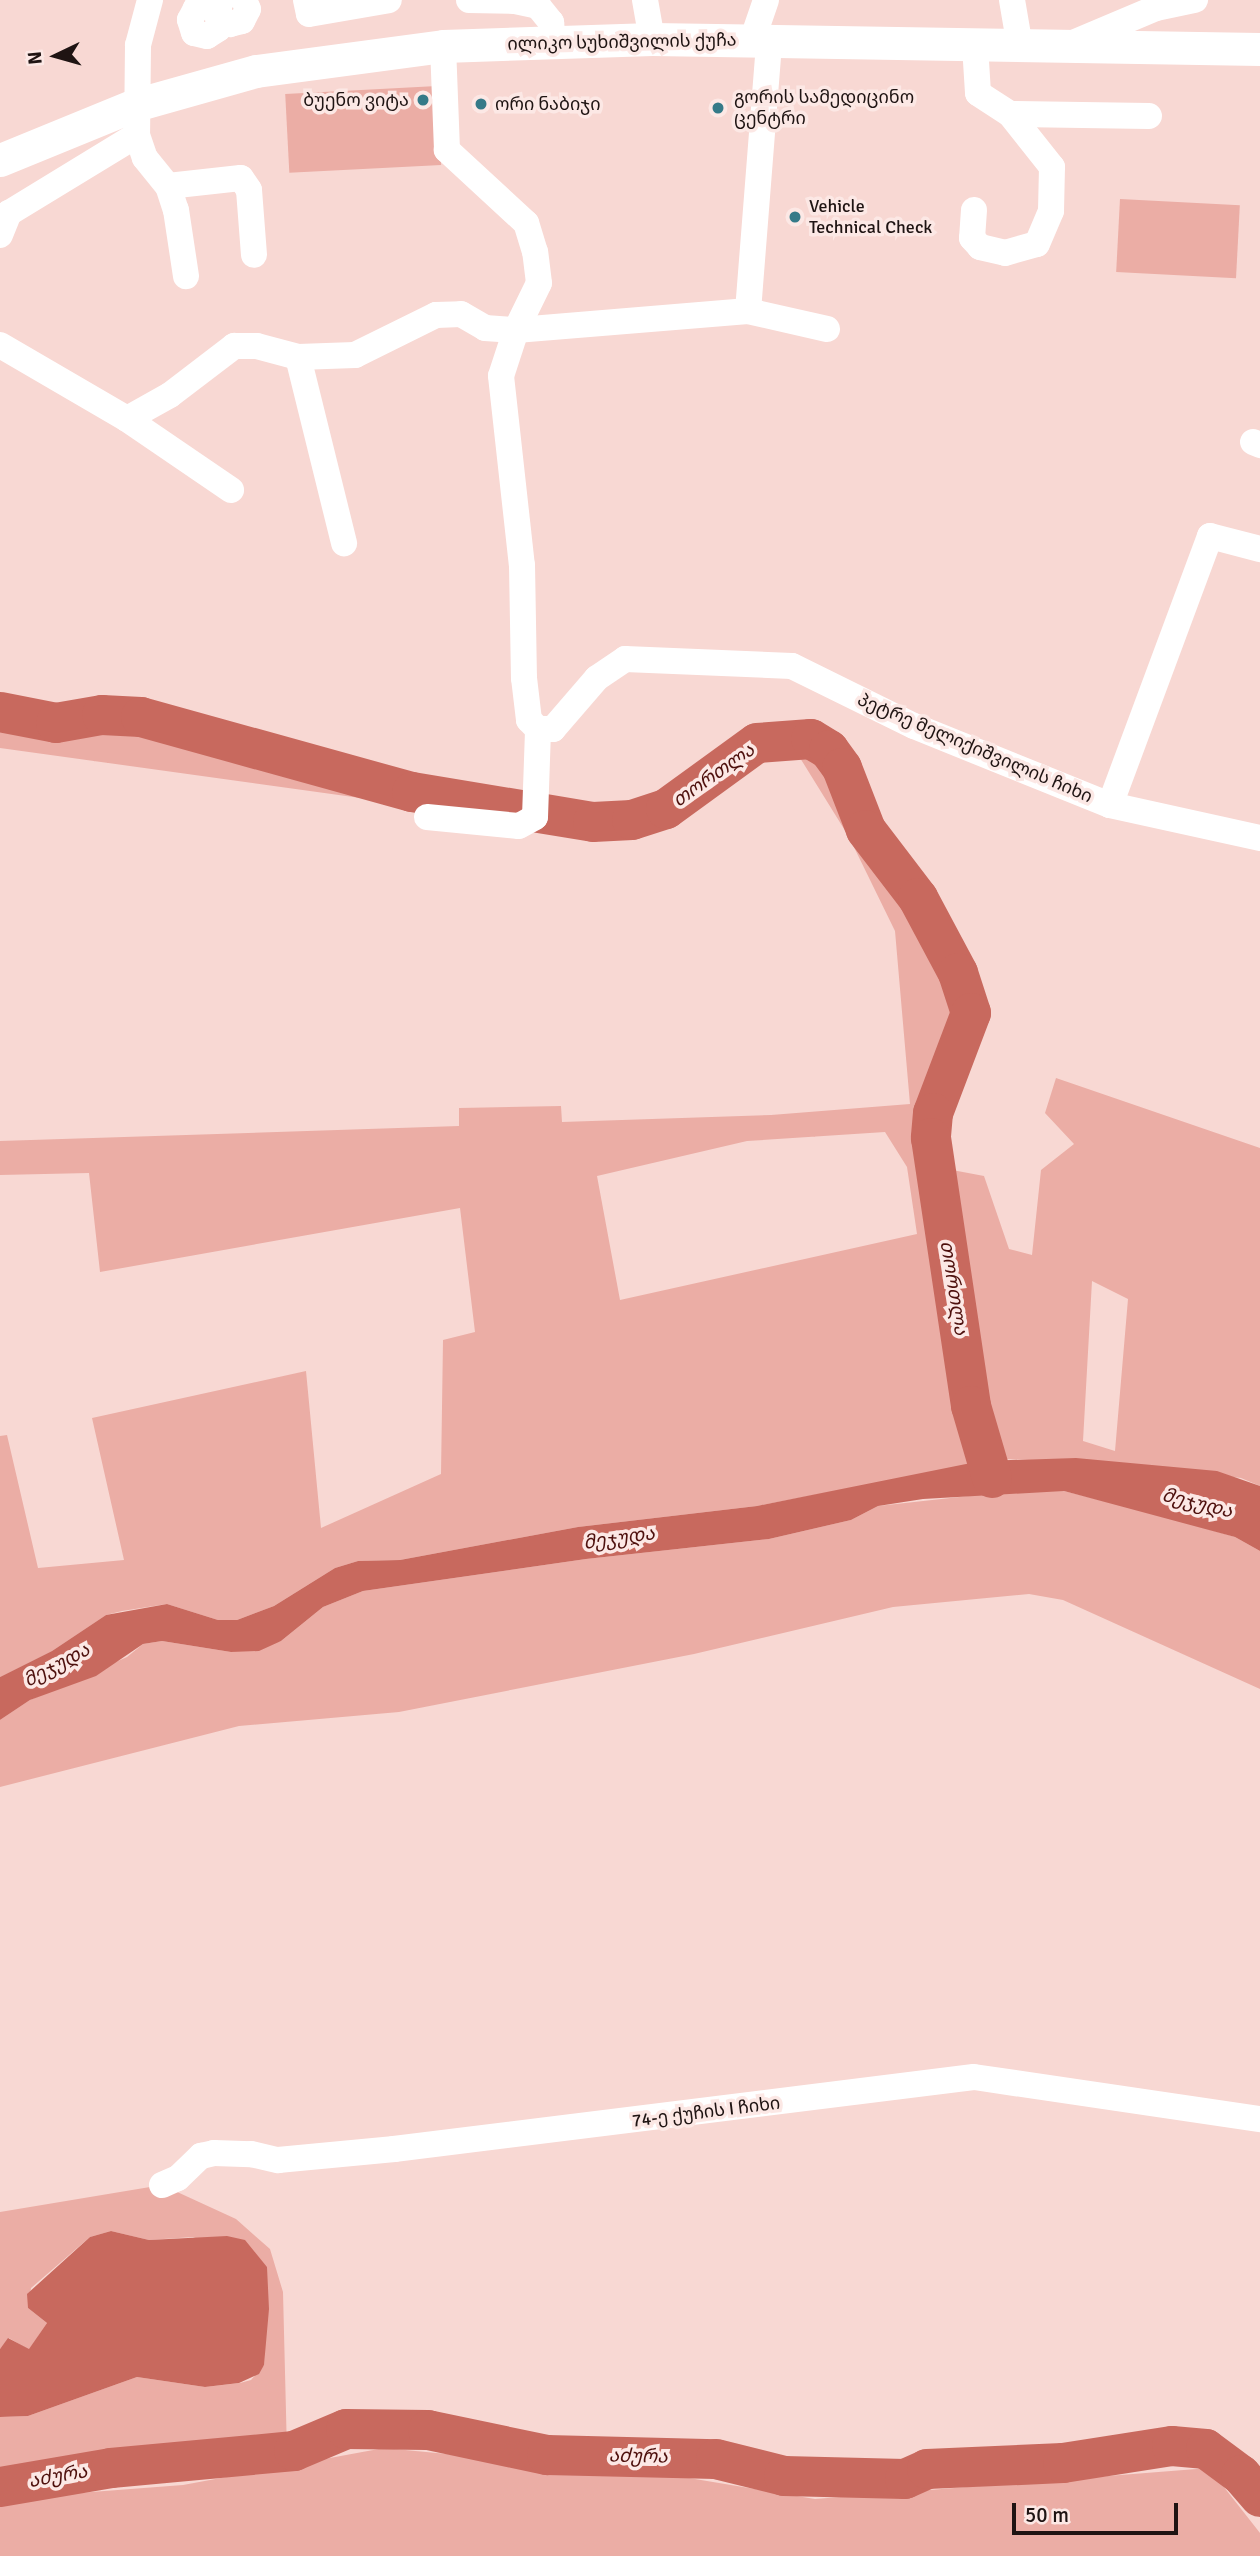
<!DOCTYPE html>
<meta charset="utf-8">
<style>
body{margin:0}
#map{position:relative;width:1260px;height:2556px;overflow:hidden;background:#f8d8d3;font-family:Signika,"Noto Sans Georgian",sans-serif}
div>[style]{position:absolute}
.green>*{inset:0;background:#ebada5;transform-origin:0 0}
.water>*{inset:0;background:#c8695e}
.river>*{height:40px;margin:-20px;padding:0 20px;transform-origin:20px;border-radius:20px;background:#c8695e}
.minor>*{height:26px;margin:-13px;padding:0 13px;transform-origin:13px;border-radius:13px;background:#fff}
.major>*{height:33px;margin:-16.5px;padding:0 16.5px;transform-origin:16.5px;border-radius:16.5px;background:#fff}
.dots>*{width:19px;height:19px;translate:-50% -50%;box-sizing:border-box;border:4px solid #fce8e5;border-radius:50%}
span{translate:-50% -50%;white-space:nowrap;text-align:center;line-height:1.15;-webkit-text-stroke:7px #fce8e5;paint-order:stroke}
.street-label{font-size:18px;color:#1f1413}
.poi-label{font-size:18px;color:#1f1413}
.left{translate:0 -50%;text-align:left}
.right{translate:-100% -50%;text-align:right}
.water-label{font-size:19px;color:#4e100d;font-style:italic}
.north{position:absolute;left:21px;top:21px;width:70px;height:70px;-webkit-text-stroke:5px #fce8e5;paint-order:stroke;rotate:265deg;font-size:19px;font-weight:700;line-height:28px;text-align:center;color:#1f1413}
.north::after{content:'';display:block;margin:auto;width:24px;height:32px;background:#1f1413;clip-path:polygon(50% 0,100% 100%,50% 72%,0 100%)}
.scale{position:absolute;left:1012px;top:2503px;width:166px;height:32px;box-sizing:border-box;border:4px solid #1f1413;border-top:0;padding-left:9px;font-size:21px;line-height:24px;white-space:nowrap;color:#1f1413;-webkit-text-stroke:5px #fce8e5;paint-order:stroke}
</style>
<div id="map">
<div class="green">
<div style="left:437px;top:86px;width:79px;height:152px;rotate:87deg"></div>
<div style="left:1120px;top:199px;width:120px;height:73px;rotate:3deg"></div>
<div style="clip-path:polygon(evenodd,0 712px,56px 723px,102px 715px,141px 717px,412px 792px,593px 822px,632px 820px,666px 809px,757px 743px,811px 739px,829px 750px,842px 768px,866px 830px,905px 877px,965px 988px,971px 1013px,958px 1047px,964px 1049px,942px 1147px,947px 1169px,984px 1176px,1009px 1249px,1032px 1255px,1041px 1170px,1074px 1144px,1045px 1113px,1056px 1078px,1260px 1148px,1260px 1486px,1241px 1478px,1129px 1464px,1004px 1459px,757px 1506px,578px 1527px,400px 1560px,358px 1561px,335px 1568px,274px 1606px,237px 1620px,218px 1620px,167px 1604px,122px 1611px,106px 1615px,52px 1651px,0 1677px,0 1436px,7px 1435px,38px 1568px,124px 1560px,92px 1418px,306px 1371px,321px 1528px,441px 1474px,443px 1340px,475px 1332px,460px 1208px,100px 1272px,89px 1173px,0 1175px,0 1141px,459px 1126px,459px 1108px,561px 1106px,562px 1122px,771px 1115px,910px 1104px,895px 931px,849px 837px,797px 753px,763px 755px,660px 824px,628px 835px,0 748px,0 712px,885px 1132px,907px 1167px,917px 1234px,620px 1300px,597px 1176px,747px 1141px,885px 1132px,0 712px,1092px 1281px,1128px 1299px,1115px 1451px,1083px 1441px,1092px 1281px)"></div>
<div style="clip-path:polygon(1031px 1489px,1064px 1491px,1164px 1516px,1235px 1537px,1260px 1551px,1260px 1689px,1063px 1600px,1029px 1594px,893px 1607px,694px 1654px,399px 1712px,239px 1726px,0 1787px,0 1720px,30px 1700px,127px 1657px,143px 1644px,162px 1641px,231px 1652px,281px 1641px,323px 1607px,363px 1591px,586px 1559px,769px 1539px,851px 1520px,878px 1506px)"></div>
<div style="clip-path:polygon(162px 2185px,236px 2219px,270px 2249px,283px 2292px,287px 2452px,111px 2468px,0 2487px,0 2417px,28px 2416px,137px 2377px,205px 2387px,240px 2383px,251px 2380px,264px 2365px,267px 2267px,193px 2237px,149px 2240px,111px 2231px,90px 2237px,31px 2288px,28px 2308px,47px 2323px,29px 2350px,9px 2338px,0 2349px,0 2212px)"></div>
<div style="clip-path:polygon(384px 2448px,677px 2476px,815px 2499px,1209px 2468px,1260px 2533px,1260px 2556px,0 2556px,0 2499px,183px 2485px)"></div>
</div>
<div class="water">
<div style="clip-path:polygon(1076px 1458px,1217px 1471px,1260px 1486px,1260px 1551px,1235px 1537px,1064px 1491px,923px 1499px,878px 1506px,851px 1520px,769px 1539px,586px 1559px,363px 1591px,323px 1607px,281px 1641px,259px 1651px,231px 1652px,162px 1641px,143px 1644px,96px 1676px,30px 1700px,0 1720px,0 1677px,52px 1651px,106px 1615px,167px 1604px,218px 1620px,237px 1620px,274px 1606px,335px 1568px,358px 1561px,400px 1560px,578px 1527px,757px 1506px,981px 1461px)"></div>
<div style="clip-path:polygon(111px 2231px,149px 2240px,227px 2236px,245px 2240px,267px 2267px,269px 2309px,264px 2365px,259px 2374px,239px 2383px,205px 2387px,137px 2377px,28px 2416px,0 2417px,0 2349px,8px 2338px,29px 2349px,47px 2323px,28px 2308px,27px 2294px,90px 2237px)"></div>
</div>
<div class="river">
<div style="left:0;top:712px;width:57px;rotate:11.1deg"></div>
<div style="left:56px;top:723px;width:47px;rotate:-9.9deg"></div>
<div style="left:102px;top:715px;width:39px;rotate:3deg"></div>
<div style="left:141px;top:717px;width:281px;rotate:15.5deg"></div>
<div style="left:412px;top:792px;width:183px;rotate:9.4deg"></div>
<div style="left:593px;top:822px;width:39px;rotate:-3deg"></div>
<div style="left:632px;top:820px;width:36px;rotate:-18deg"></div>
<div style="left:666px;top:809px;width:112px;rotate:-36deg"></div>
<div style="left:757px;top:743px;width:54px;rotate:-4.2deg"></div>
<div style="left:811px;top:739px;width:21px;rotate:31deg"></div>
<div style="left:829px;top:750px;width:22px;rotate:54deg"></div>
<div style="left:842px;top:768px;width:66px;rotate:68.8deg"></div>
<div style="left:866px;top:830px;width:86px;rotate:52.6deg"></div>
<div style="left:918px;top:898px;width:85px;rotate:61.9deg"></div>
<div style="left:958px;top:973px;width:42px;rotate:72deg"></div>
<div style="left:971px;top:1013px;width:107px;rotate:110.8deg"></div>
<div style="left:933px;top:1113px;width:25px;rotate:95deg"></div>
<div style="left:931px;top:1138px;width:271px;rotate:81.5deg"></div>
<div style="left:971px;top:1406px;width:75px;rotate:73.7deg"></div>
<div style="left:0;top:2487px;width:113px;rotate:-9.7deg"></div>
<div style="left:111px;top:2468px;width:184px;rotate:-5.3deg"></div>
<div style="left:294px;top:2451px;width:56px;rotate:-22.9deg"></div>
<div style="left:346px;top:2429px;width:82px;rotate:0.7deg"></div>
<div style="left:428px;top:2430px;width:122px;rotate:11.9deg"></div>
<div style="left:547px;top:2455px;width:169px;rotate:1.4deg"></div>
<div style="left:716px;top:2459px;width:70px;rotate:14deg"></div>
<div style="left:784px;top:2476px;width:121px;rotate:1.4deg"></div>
<div style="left:905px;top:2479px;width:24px;rotate:-24deg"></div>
<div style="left:927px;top:2469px;width:136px;rotate:-2.5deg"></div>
<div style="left:1063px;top:2463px;width:110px;rotate:-8.9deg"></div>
<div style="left:1172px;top:2446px;width:34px;rotate:5deg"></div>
<div style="left:1206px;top:2449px;width:44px;rotate:36.6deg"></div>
<div style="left:1241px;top:2475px;width:29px;rotate:49deg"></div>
</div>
<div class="minor">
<div style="left:150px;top:0;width:47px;rotate:104.9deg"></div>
<div style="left:138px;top:45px;width:90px;rotate:90.6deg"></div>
<div style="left:137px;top:135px;width:24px;rotate:71deg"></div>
<div style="left:145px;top:158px;width:36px;rotate:51deg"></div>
<div style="left:168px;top:186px;width:25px;rotate:72deg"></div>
<div style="left:176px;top:210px;width:67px;rotate:81.4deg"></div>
<div style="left:222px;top:0;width:4px;rotate:146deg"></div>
<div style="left:219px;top:2px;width:14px;rotate:90deg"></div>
<div style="left:219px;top:16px;width:13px;rotate:94deg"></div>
<div style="left:218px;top:29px;width:13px;rotate:148deg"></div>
<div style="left:207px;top:36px;width:13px;rotate:-167deg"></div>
<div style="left:194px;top:33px;width:14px;rotate:-107deg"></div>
<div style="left:190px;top:20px;width:13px;rotate:-63deg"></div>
<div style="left:196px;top:8px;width:13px;rotate:-9deg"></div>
<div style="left:209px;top:6px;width:14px;rotate:45deg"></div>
<div style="left:219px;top:16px;width:14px;rotate:36deg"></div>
<div style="left:230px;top:24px;width:12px;rotate:-14deg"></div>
<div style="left:242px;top:21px;width:13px;rotate:-63deg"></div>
<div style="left:248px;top:9px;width:10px;rotate:-114deg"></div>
<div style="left:306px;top:0;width:14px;rotate:78deg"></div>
<div style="left:309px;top:14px;width:81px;rotate:-9.9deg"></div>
<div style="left:469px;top:0;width:46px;rotate:1.2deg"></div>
<div style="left:515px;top:1px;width:24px;rotate:12deg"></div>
<div style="left:538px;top:6px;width:21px;rotate:51deg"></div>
<div style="left:551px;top:22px;width:19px;rotate:84deg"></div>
<div style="left:645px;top:0;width:40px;rotate:80deg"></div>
<div style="left:1012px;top:0;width:48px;rotate:80.3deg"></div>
<div style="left:752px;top:41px;width:43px;rotate:-71.1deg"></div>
<div style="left:1073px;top:43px;width:90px;rotate:-22.9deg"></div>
<div style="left:1156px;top:8px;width:40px;rotate:-12deg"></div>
<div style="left:1010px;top:114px;width:139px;rotate:0.8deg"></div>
<div style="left:168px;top:186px;width:73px;rotate:-6.3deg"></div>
<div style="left:241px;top:178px;width:14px;rotate:56deg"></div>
<div style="left:249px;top:190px;width:65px;rotate:85.6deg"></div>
<div style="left:974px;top:210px;width:28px;rotate:94deg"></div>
<div style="left:972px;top:238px;width:12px;rotate:48deg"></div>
<div style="left:980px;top:247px;width:26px;rotate:13deg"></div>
<div style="left:1005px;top:253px;width:33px;rotate:-16deg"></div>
<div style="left:1037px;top:244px;width:36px;rotate:-67deg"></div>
<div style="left:1051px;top:211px;width:44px;rotate:-88.7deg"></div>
<div style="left:1052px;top:167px;width:68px;rotate:-128.4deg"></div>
<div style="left:1010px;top:114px;width:38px;rotate:-147deg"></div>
<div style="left:978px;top:93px;width:48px;rotate:-93.6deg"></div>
<div style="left:0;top:235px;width:24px;rotate:-68deg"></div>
<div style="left:9px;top:213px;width:150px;rotate:-31.4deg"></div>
<div style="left:748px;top:311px;width:270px;rotate:-85.5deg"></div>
<div style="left:827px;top:329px;width:81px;rotate:-167.2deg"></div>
<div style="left:748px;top:311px;width:233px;rotate:175.3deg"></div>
<div style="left:516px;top:330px;width:48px;rotate:108.1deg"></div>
<div style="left:501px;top:376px;width:190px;rotate:83.7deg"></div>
<div style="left:522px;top:565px;width:113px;rotate:89deg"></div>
<div style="left:524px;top:678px;width:42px;rotate:83.2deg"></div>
<div style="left:529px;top:720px;width:13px;rotate:45deg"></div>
<div style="left:538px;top:729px;width:15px"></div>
<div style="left:553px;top:729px;width:67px;rotate:-49.2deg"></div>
<div style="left:597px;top:678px;width:34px;rotate:-34deg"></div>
<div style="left:625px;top:659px;width:167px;rotate:2.4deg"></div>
<div style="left:792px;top:666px;width:136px;rotate:26.2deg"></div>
<div style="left:914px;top:726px;width:211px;rotate:22deg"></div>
<div style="left:1110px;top:805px;width:154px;rotate:12.4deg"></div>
<div style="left:0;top:345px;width:147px;rotate:30.2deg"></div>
<div style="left:127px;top:419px;width:49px;rotate:-29.2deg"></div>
<div style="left:170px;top:395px;width:81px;rotate:-37.4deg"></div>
<div style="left:234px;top:346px;width:23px"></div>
<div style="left:257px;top:346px;width:42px;rotate:15deg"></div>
<div style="left:298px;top:357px;width:57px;rotate:-2deg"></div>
<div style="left:355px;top:355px;width:90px;rotate:-26.3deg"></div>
<div style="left:436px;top:315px;width:25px;rotate:-2deg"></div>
<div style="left:461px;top:314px;width:28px;rotate:30deg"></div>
<div style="left:485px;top:328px;width:31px;rotate:4deg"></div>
<div style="left:516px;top:330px;width:52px;rotate:-63.9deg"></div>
<div style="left:539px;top:283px;width:31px;rotate:-97deg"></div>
<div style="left:535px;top:252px;width:30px;rotate:-107deg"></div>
<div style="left:526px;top:223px;width:108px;rotate:-137.3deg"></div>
<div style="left:447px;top:150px;width:104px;rotate:-92.2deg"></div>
<div style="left:298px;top:357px;width:192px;rotate:76.1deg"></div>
<div style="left:127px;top:419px;width:126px;rotate:34.3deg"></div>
<div style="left:1253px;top:442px;width:8px;rotate:23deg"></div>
<div style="left:1110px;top:805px;width:287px;rotate:-69.6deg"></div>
<div style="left:1210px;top:536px;width:52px;rotate:14.6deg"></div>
<div style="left:427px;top:817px;width:92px;rotate:5.6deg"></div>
<div style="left:519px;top:826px;width:18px;rotate:-29deg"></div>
<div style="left:535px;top:817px;width:88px;rotate:-88deg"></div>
<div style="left:162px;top:2185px;width:17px;rotate:-24deg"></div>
<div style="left:178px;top:2178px;width:32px;rotate:-44deg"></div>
<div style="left:201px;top:2156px;width:13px;rotate:-13deg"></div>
<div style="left:214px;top:2153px;width:37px;rotate:2deg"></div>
<div style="left:251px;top:2154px;width:28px;rotate:13deg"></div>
<div style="left:278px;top:2160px;width:117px;rotate:-5.4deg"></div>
<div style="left:394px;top:2149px;width:584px;rotate:-7.08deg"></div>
<div style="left:974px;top:2077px;width:289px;rotate:8.4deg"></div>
</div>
<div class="major">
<div style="left:0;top:160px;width:146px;rotate:-22.2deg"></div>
<div style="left:135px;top:105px;width:126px;rotate:-15.7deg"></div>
<div style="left:256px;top:71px;width:189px;rotate:-7.6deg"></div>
<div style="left:443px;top:46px;width:209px;rotate:-1.9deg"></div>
<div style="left:652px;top:39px;width:608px;rotate:0.94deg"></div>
</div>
<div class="dots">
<div style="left:423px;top:100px;background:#357a88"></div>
<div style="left:481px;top:104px;background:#357a88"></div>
<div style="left:718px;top:108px;background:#357a88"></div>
<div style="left:795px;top:217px;background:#357a88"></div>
</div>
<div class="street-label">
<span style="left:622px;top:42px;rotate:-1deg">ილიკო სუხიშვილის ქუჩა</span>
<span style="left:975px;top:748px;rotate:23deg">პეტრე მელიქიშვილის ჩიხი</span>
<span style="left:706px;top:2112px;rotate:-7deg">74-ე ქუჩის I ჩიხი</span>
</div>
<div class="poi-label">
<span class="left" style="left:734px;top:108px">გორის სამედიცინო<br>ცენტრი</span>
<span class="right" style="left:409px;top:100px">ბუენო ვიტა</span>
<span class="left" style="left:495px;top:104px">ორი ნაბიჯი</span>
<span class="left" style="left:809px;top:217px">Vehicle<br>Technical Check</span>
</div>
<div class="water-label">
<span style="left:714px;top:776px;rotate:-35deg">თორთლა</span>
<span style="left:953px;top:1288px;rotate:81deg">თორთლა</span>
<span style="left:1197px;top:1504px;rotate:14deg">მეჯუდა</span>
<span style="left:619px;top:1539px;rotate:-8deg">მეჯუდა</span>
<span style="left:57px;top:1666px;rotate:-28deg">მეჯუდა</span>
<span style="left:638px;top:2457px;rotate:1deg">აძურა</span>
<span style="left:58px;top:2477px;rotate:-10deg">აძურა</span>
</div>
<div class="north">N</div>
<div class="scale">50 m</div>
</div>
